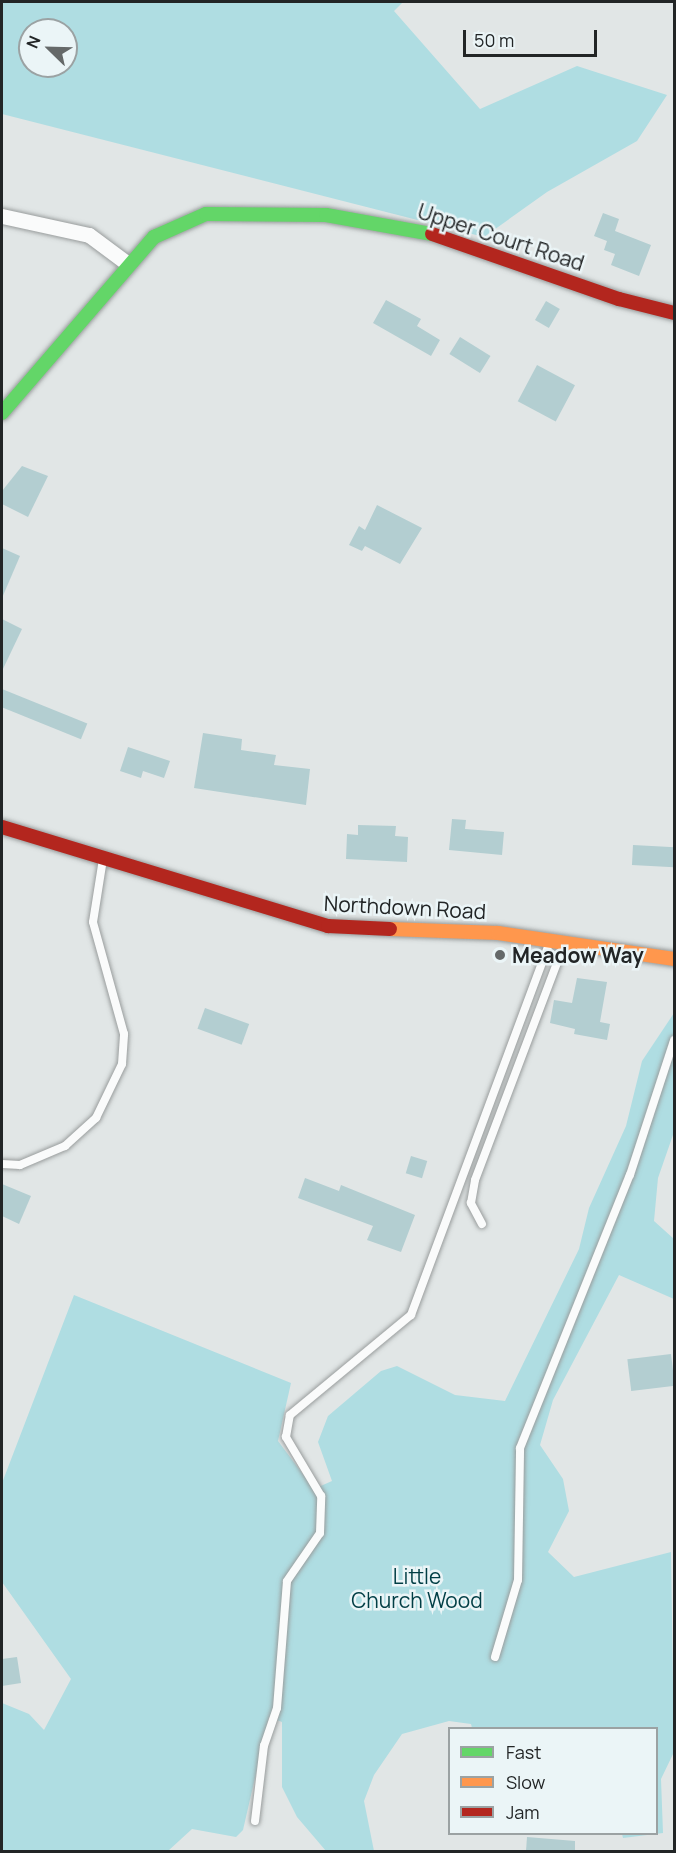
<!DOCTYPE html>
<style>
body{margin:0}
#map{position:relative;width:676px;height:1853px;overflow:hidden;background:#e1e6e6;font-family:Manrope,sans-serif}
div>[style]{position:absolute}
.green>*{inset:0;background:#afdde2}
.building>*{inset:0;background:#b3ced1;transform-origin:0 0}
.roads{filter:drop-shadow(0 0 2px #999d9d) drop-shadow(0 0 2px #999d9d)}
.lane>*{height:8px;margin:-4px;padding:0 4px;transform-origin:4px;border-radius:4px;background:#fafbfb}
.street>*{height:15px;margin:-7.5px;padding:0 7.5px;transform-origin:7.5px;border-radius:7.5px;background:#fafbfb}
.fast>*{height:14px;margin:-7px;padding:0 7px;transform-origin:7px;border-radius:7px;background:#63d668}
.slow>*{height:14px;margin:-7px;padding:0 7px;transform-origin:7px;border-radius:7px;background:#ff974d}
.jam>*{height:14px;margin:-7px;padding:0 7px;transform-origin:7px;border-radius:7px;background:#b3261e}
.dots>*{width:16px;height:16px;translate:-50% -50%;box-sizing:border-box;border:3px solid #ebf5f7;border-radius:50%}
span{translate:-50% -50%;white-space:nowrap;text-align:center;line-height:1.15;-webkit-text-stroke:5px #ebf5f7;paint-order:stroke}
.street-label{font-size:21px;color:#222526}
.poi-label{font-size:21px;color:#222526;font-weight:700}
.left{translate:0 -50%;text-align:left}
.park-label{font-size:21px;color:#003e45}
.frame{position:absolute;inset:0;border:3px solid #222526;pointer-events:none}
.legend{position:absolute;left:448px;top:1727px;width:210px;height:108px;box-sizing:border-box;background:#ebf5f7;border:2px solid #9ba2a3;margin:0;padding:8px 10px;list-style:none;font-size:18px;color:#222526}
.legend li{display:flex;align-items:center;gap:12px;height:30px}
.legend b{width:30px;border:2px solid #9ba2a3}
.north{position:absolute;left:18px;top:18px;width:60px;height:60px;box-sizing:border-box;background:#ebf5f7;border:2px solid #9ba2a3;border-radius:50%;rotate:293deg;font-size:16px;font-weight:700;line-height:24px;text-align:center;color:#222526}
.north::after{content:'';display:block;margin:auto;width:21px;height:27px;background:#656969;clip-path:polygon(50% 0,100% 100%,50% 72%,0 100%)}
.scale{position:absolute;left:463px;top:30px;width:134px;height:27px;box-sizing:border-box;border:3px solid #222526;border-top:0;padding-left:8px;font-size:18px;line-height:21px;white-space:nowrap;color:#222526;-webkit-text-stroke:4px #ebf5f7;paint-order:stroke}
</style>
<div id="map">
<div class="green">
<div style="clip-path:polygon(evenodd,2px 2px,403px 2px,394px 11px,480px 109px,577px 66px,667px 95px,637px 141px,547px 192px,484px 237px,2px 114px,2px 2px,30px 30px,66px 30px,66px 66px,30px 66px,30px 30px)"></div>
<div style="clip-path:polygon(674px 1013px,674px 1132px,658px 1178px,654px 1221px,674px 1239px,674px 1299px,619px 1275px,553px 1400px,540px 1445px,563px 1479px,569px 1511px,548px 1552px,574px 1577px,671px 1552px,674px 1752px,661px 1779px,663px 1833px,623px 1838px,622px 1834px,656px 1834px,656px 1728px,472px 1728px,471px 1724px,449px 1721px,402px 1734px,374px 1775px,364px 1801px,374px 1851px,326px 1851px,297px 1817px,282px 1787px,282px 1722px,269px 1717px,243px 1830px,236px 1837px,192px 1829px,168px 1851px,2px 1851px,2px 1703px,29px 1714px,44px 1730px,71px 1679px,2px 1582px,2px 1483px,74px 1295px,291px 1383px,278px 1441px,314px 1489px,332px 1481px,318px 1442px,328px 1416px,381px 1371px,397px 1366px,455px 1395px,505px 1401px,579px 1249px,589px 1208px,626px 1126px,642px 1061px)"></div>
</div>
<div class="building">
<div style="clip-path:polygon(603px 213px,619px 219px,615px 231px,651px 245px,639px 276px,611px 265px,615px 254px,604px 250px,607px 241px,594px 236px)"></div>
<div style="clip-path:polygon(386px 300px,421px 319px,417px 326px,440px 340px,431px 356px,373px 323px)"></div>
<div style="left:546px;top:301px;width:16px;height:22px;rotate:30deg"></div>
<div style="left:460px;top:337px;width:36px;height:20px;rotate:32deg"></div>
<div style="left:537px;top:365px;width:43px;height:41px;rotate:28deg"></div>
<div style="clip-path:polygon(22px 466px,48px 476px,28px 517px,2px 504px,2px 491px)"></div>
<div style="clip-path:polygon(377px 505px,422px 528px,400px 564px,365px 546px,362px 551px,349px 545px,359px 526px,365px 530px)"></div>
<div style="clip-path:polygon(2px 548px,20px 556px,2px 598px)"></div>
<div style="clip-path:polygon(2px 619px,22px 629px,2px 671px)"></div>
<div style="left:2px;top:689px;width:92px;height:17px;rotate:22deg"></div>
<div style="clip-path:polygon(203px 733px,242px 739px,241px 750px,276px 755px,274px 765px,310px 769px,306px 805px,194px 788px)"></div>
<div style="clip-path:polygon(128px 747px,170px 761px,164px 778px,143px 771px,141px 778px,120px 771px)"></div>
<div style="clip-path:polygon(452px 819px,466px 820px,465px 829px,504px 832px,502px 855px,449px 850px)"></div>
<div style="clip-path:polygon(358px 825px,396px 826px,395px 836px,408px 837px,407px 862px,346px 859px,347px 834px,358px 835px)"></div>
<div style="left:633px;top:845px;width:42px;height:20px;rotate:3deg"></div>
<div style="clip-path:polygon(577px 978px,607px 982px,600px 1022px,610px 1024px,607px 1040px,574px 1034px,575px 1029px,550px 1023px,554px 1000px,572px 1003px)"></div>
<div style="left:205px;top:1008px;width:47px;height:22px;rotate:20deg"></div>
<div style="left:411px;top:1156px;width:17px;height:18px;rotate:17deg"></div>
<div style="clip-path:polygon(305px 1178px,339px 1191px,341px 1185px,415px 1215px,401px 1252px,367px 1240px,373px 1226px,298px 1198px)"></div>
<div style="clip-path:polygon(2px 1184px,31px 1196px,19px 1224px,2px 1216px)"></div>
<div style="left:671px;top:1354px;width:32px;height:44px;rotate:83deg"></div>
<div style="clip-path:polygon(17px 1657px,21px 1683px,2px 1686px,2px 1659px)"></div>
<div style="clip-path:polygon(527px 1837px,575px 1841px,575px 1851px,526px 1851px)"></div>
</div>
<div class="roads">
<div class="lane">
<div style="left:2px;top:1164px;width:18px;rotate:3deg"></div>
<div style="left:20px;top:1165px;width:49px;rotate:-22.9deg"></div>
<div style="left:65px;top:1146px;width:42px;rotate:-42.1deg"></div>
<div style="left:96px;top:1118px;width:60px;rotate:-64.3deg"></div>
<div style="left:122px;top:1064px;width:30px;rotate:-86deg"></div>
<div style="left:124px;top:1034px;width:116px;rotate:-105.5deg"></div>
<div style="left:93px;top:922px;width:64px;rotate:-81deg"></div>
<div style="left:482px;top:1224px;width:24px;rotate:-118deg"></div>
<div style="left:471px;top:1203px;width:23px;rotate:-80deg"></div>
<div style="left:475px;top:1180px;width:251px;rotate:-69.3deg"></div>
<div style="left:495px;top:1657px;width:80px;rotate:-73.4deg"></div>
<div style="left:518px;top:1580px;width:132px;rotate:-89.1deg"></div>
<div style="left:520px;top:1448px;width:294px;rotate:-68.1deg"></div>
<div style="left:630px;top:1175px;width:142px;rotate:-71.9deg"></div>
<div style="left:255px;top:1821px;width:76px;rotate:-83.2deg"></div>
<div style="left:264px;top:1746px;width:40px;rotate:-71.1deg"></div>
<div style="left:277px;top:1708px;width:127px;rotate:-85.5deg"></div>
<div style="left:287px;top:1581px;width:58px;rotate:-55.5deg"></div>
<div style="left:320px;top:1533px;width:37px;rotate:-88deg"></div>
<div style="left:321px;top:1496px;width:69px;rotate:-120.7deg"></div>
<div style="left:286px;top:1437px;width:22px;rotate:-80deg"></div>
<div style="left:290px;top:1415px;width:157px;rotate:-39.6deg"></div>
<div style="left:411px;top:1315px;width:399px;rotate:-69.6deg"></div>
</div>
<div class="street">
<div style="left:2px;top:216px;width:89px;rotate:12.3deg"></div>
<div style="left:89px;top:235px;width:49px;rotate:36.6deg"></div>
</div>
<div class="fast">
<div style="left:2px;top:413px;width:233px;rotate:-49.2deg"></div>
<div style="left:154px;top:237px;width:57px;rotate:-23.9deg"></div>
<div style="left:206px;top:214px;width:120px;rotate:0.5deg"></div>
<div style="left:326px;top:215px;width:108px;rotate:10.2deg"></div>
</div>
<div class="slow">
<div style="left:390px;top:929px;width:108px;rotate:2.1deg"></div>
<div style="left:498px;top:933px;width:178px;rotate:8.4deg"></div>
</div>
<div class="jam">
<div style="left:432px;top:234px;width:198px;rotate:19.2deg"></div>
<div style="left:619px;top:299px;width:57px;rotate:14.3deg"></div>
<div style="left:2px;top:827px;width:341px;rotate:16.9deg"></div>
<div style="left:328px;top:926px;width:62px;rotate:2.8deg"></div>
</div>
</div>
<div class="dots">
<div style="left:500px;top:955px;background:#656969"></div>
</div>
<div class="street-label">
<span style="left:501px;top:237px;rotate:18deg">Upper Court Road</span>
<span style="left:405px;top:907px;rotate:3deg">Northdown Road</span>
</div>
<div class="poi-label">
<span class="left" style="left:512px;top:955px">Meadow Way</span>
</div>
<div class="park-label">
<span style="left:417px;top:1588px">Little<br>Church Wood</span>
</div>
<div class="frame"></div>
<ul class="legend">
<li><b style="height:8px;background:#63d668"></b>Fast</li>
<li><b style="height:8px;background:#ff974d"></b>Slow</li>
<li><b style="height:8px;background:#b3261e"></b>Jam</li>
</ul>
<div class="north">N</div>
<div class="scale">50 m</div>
</div>
